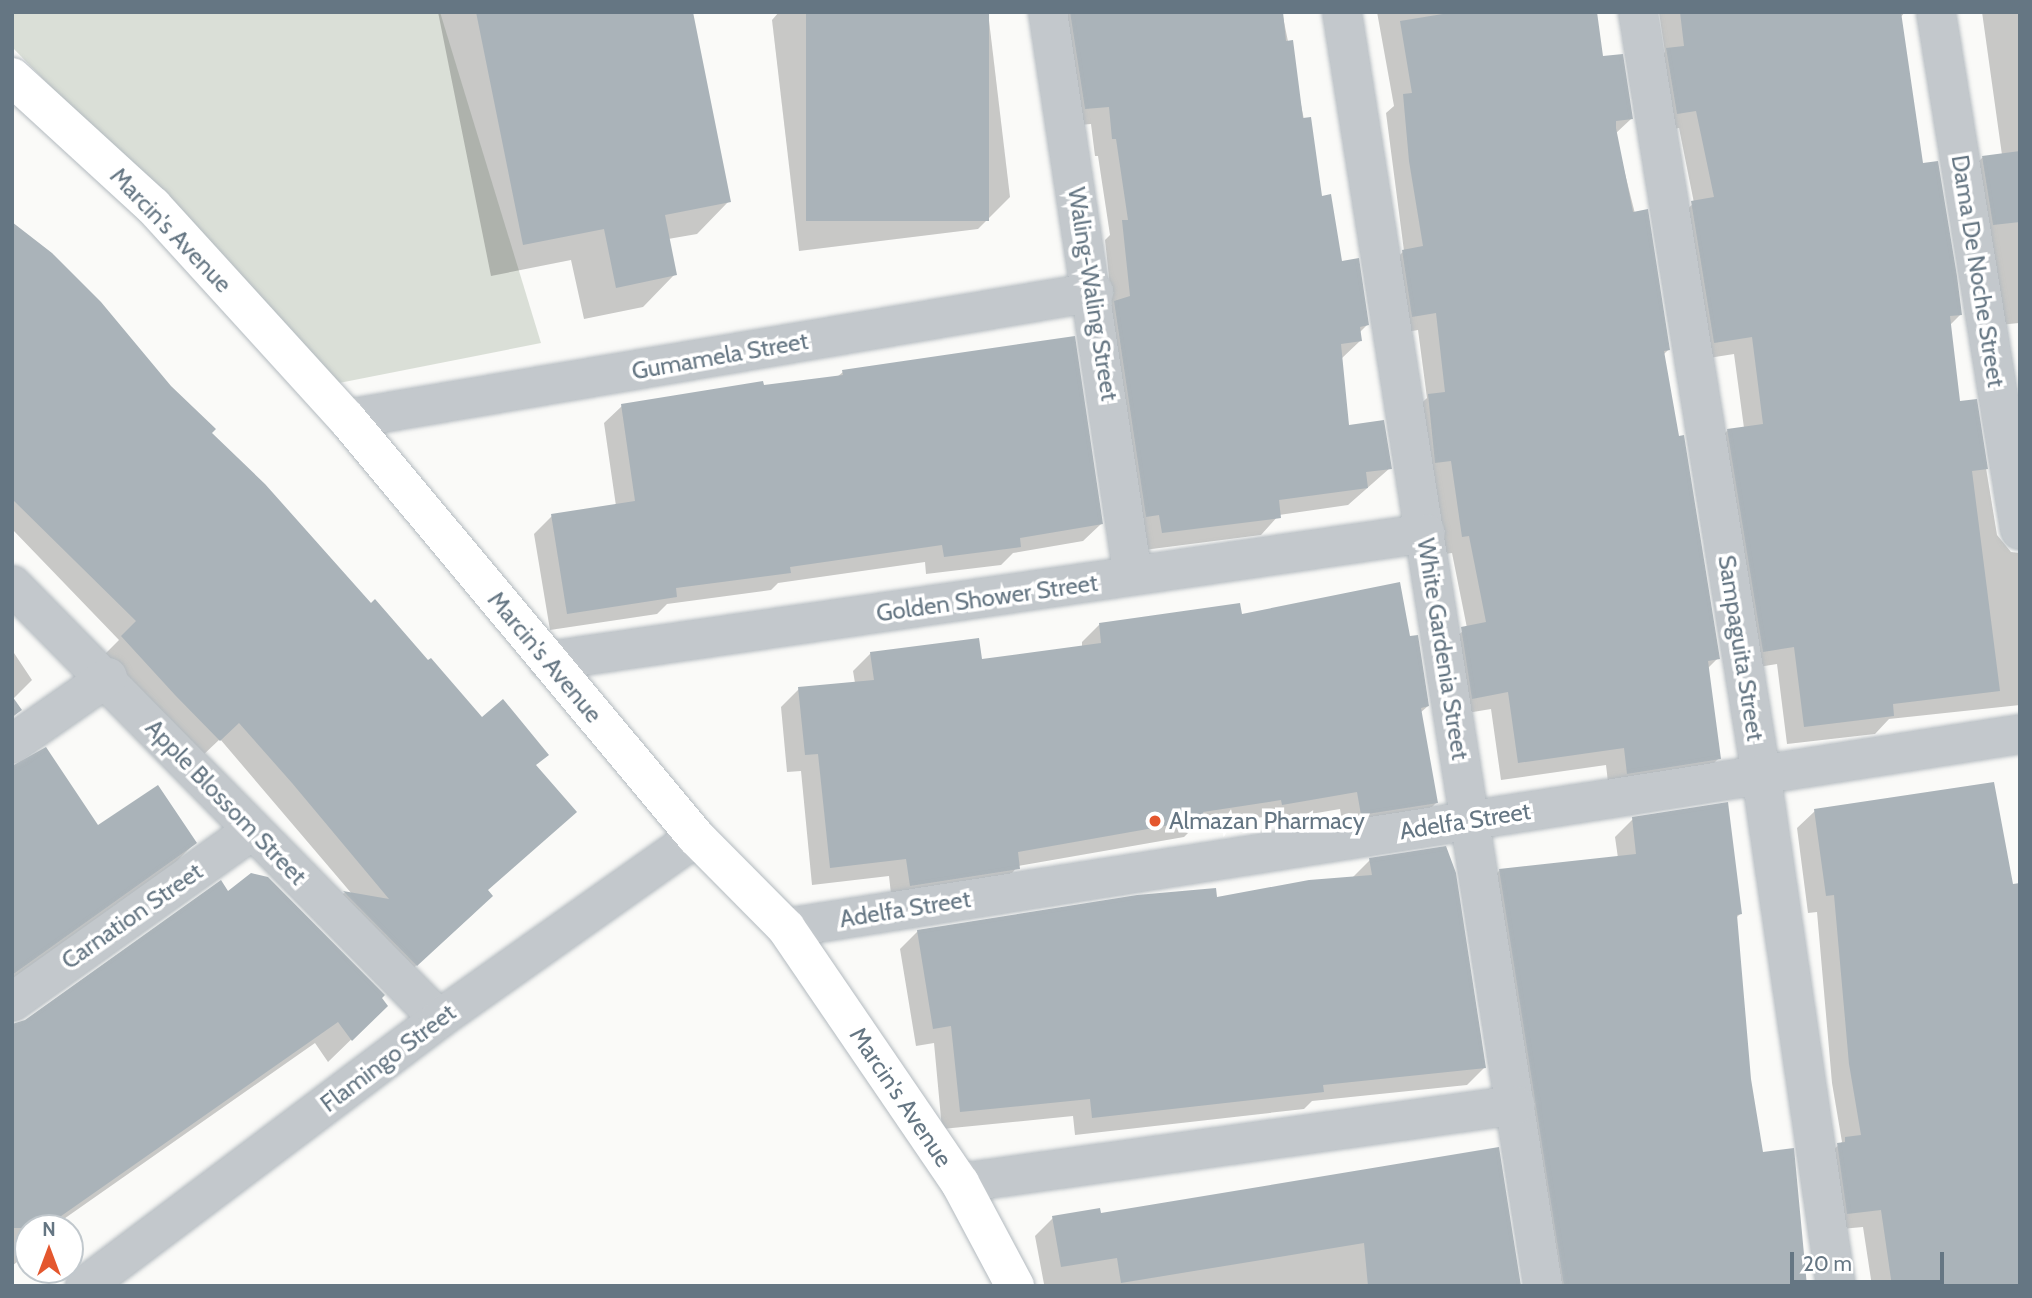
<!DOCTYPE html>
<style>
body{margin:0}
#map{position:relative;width:2032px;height:1298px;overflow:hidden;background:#fafaf8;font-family:Cabin,sans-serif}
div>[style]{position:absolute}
.green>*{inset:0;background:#dadfd7}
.shadow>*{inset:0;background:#0003}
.building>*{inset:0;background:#aab3b9;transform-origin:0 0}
.roads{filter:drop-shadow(0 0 2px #b3babf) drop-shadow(0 0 2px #b3babf)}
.street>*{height:38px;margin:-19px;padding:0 19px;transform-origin:19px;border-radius:19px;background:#c3c8cc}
.secondary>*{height:38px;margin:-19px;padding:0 19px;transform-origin:19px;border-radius:19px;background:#fff}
.dots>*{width:19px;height:19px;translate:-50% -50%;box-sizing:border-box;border:4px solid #fff;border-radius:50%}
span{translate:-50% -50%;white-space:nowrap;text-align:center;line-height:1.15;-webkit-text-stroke:7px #fff;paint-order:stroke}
.street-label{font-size:24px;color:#657683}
.poi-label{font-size:24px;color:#657683}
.left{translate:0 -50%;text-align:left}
.frame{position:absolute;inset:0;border:14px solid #657683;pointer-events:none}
.north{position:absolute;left:14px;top:1214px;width:70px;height:70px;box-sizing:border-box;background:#fff;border:2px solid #c1c8cd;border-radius:50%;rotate:0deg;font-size:19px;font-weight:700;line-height:28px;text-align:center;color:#657683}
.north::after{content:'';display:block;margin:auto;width:24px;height:32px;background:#e4572e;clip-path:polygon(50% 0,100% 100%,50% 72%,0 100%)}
.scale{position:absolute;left:1790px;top:1252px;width:154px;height:32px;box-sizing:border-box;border:4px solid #657683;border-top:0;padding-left:9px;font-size:21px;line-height:24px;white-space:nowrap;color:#657683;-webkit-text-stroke:5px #fff;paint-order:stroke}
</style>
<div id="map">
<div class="green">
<div style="clip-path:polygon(12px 12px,440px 12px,541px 343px,339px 383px,12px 47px)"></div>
</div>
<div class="shadow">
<div style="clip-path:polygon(438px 12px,691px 12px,729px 201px,697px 234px,668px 239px,675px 274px,643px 307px,584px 319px,571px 260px,491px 276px)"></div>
<div style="clip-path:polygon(779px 12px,988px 12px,1010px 197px,978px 229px,799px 251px,772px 20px)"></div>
<div style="clip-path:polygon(1050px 12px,1282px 12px,1320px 198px,1340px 263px,1367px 325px,1359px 333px,1360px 341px,1341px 359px,1348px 427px,1390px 468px,1348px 505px,1279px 515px,1261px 535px,1144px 550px,1097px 320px,1112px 305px,1105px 240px,1110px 235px,1098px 156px,1095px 156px,1091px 124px,1067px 126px)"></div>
<div style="clip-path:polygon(1377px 12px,1596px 12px,1602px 58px,1631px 119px,1615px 134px,1669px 349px,1663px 355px,1718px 658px,1707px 669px,1719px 758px,1701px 776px,1609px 791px,1606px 765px,1501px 780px,1491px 709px,1455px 715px,1444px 646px,1467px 628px,1452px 553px,1445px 554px,1411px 413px,1427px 398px,1418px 330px,1395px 334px,1385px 269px,1404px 251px,1386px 113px,1394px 106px)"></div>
<div style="clip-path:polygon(1659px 12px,1905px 12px,1900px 18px,1921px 165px,1961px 314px,1949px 326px,1958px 403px,1975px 401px,1997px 535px,2011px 552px,2020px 553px,2020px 705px,1889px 719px,1875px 734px,1787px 744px,1777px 664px,1746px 669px,1710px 448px,1728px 430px,1744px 428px,1734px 354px,1696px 360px,1674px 221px,1694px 203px,1679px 128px,1659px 131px,1649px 67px,1665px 52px)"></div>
<div style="clip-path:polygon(1982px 12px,2020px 12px,2020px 332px,2019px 323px,1989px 326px,1965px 176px,1982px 158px,2002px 155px)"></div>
<div style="clip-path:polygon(12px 224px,370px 605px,482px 720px,535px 766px,575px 812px,486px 891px,473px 914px,398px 982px,327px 910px,344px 893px,352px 894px,220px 739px,201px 757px,104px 655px,119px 640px,12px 529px)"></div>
<div style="clip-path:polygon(843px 372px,1101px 524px,1083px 541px,1013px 553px,1001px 565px,926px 574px,925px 562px,778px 583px,771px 590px,667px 604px,657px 614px,550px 630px,534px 534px,552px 516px,616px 506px,604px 423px,622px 406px,837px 377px)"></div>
<div style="clip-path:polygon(1240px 616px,1408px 638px,1428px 706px,1420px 713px,1436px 803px,1418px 821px,1344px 832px,1340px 809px,1264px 822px,1263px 817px,1194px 827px,1184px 837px,1018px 866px,1001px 886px,892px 903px,889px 876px,812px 885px,801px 771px,787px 772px,781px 707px,799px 689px,855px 683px,853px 671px,871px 653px,980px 661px,1082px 648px,1082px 642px,1099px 625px)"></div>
<div style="clip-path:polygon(12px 650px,32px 680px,13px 699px,20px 710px,12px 718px)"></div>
<div style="clip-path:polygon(12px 767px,98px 827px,195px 843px,172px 866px,12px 980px)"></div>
<div style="clip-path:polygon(1815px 811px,2012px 886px,2020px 1286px,1872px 1286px,1863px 1227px,1830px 1230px,1820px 1162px,1842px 1142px,1832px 1083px,1817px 912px,1808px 913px,1797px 828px)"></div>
<div style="clip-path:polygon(1633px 819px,1740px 914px,1736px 918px,1750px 1079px,1762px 1154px,1806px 1286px,1545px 1286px,1482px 888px,1500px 870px,1618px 858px,1615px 837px)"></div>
<div style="clip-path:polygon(1370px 860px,1485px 1067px,1467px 1085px,1312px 1101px,1304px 1109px,1075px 1135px,1073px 1116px,942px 1129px,934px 1043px,916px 1046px,900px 949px,918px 931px,1216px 899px,1352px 878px)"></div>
<div style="clip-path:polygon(228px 893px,363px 1028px,328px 1062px,315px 1043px,51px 1228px,28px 1228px,28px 1253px,12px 1266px,12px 1025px,25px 1021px)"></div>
<div style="clip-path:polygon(1498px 1149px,1519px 1286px,1044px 1284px,1035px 1236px,1053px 1218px,1100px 1215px)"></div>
</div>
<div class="building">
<div style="clip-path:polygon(476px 12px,693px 12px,731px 202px,665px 215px,677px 275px,616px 288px,604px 229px,523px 245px)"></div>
<div style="left:806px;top:12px;width:183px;height:209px"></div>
<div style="clip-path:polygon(1070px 12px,1283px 12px,1286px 41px,1293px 40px,1303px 118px,1311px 117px,1322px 196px,1331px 194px,1342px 261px,1359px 258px,1369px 325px,1360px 327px,1362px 341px,1341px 344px,1349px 425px,1384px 420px,1392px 469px,1366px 472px,1368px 488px,1279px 500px,1281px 518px,1162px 533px,1159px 515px,1146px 517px,1114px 301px,1130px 296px,1122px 220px,1128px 220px,1116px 139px,1112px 139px,1109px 107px,1085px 109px)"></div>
<div style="clip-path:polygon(1455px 12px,1597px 12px,1603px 56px,1623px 54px,1633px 119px,1616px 121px,1616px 128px,1633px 212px,1648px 209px,1670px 350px,1664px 351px,1679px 436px,1684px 435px,1720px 659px,1708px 661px,1721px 759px,1627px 774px,1624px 748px,1518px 763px,1508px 692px,1472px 699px,1461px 627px,1486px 622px,1469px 536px,1462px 537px,1451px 461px,1435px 463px,1428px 394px,1445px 392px,1436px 313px,1412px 317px,1402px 250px,1423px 246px,1409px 161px,1403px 94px,1412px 93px,1400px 21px)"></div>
<div style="clip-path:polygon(1680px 12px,1901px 12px,1923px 163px,1938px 161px,1957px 276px,1962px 315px,1950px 316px,1960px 401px,1977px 399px,1988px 469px,1972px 471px,2000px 691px,1893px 704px,1894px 716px,1804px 727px,1794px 647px,1763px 652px,1727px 429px,1763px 424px,1752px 337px,1714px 343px,1691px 201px,1714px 197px,1696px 111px,1677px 114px,1666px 48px,1684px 46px)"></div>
<div style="clip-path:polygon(2020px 151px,2020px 222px,1993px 225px,1982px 156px)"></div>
<div style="clip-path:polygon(12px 222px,52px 253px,101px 302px,171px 386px,216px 429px,212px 433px,265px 484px,371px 603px,375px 599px,428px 660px,431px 658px,482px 717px,503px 699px,549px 755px,536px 765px,577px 812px,488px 890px,493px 896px,417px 966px,343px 891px,389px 899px,292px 783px,239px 723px,220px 741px,175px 695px,121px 636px,136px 621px,12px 499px)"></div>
<div style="clip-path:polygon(1075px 336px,1103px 524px,1020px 538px,1021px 547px,944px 557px,942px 545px,790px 567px,791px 573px,676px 588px,677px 597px,567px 614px,551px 514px,635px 501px,621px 404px,763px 381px,764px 385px,843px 375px,842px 370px)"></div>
<div style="clip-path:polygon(1400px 582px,1410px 636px,1418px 635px,1429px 706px,1421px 708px,1438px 803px,1361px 815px,1357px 792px,1282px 805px,1281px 800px,1203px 812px,1204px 819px,1018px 852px,1020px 869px,910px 886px,906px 859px,830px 868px,818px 754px,805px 755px,798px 687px,874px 680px,870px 652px,979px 638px,982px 659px,1101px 643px,1099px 623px,1240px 603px,1242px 614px)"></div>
<div style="clip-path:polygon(12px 696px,22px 710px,12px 717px)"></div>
<div style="clip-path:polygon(46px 747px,98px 825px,158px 785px,197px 843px,12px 975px,12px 766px)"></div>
<div style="clip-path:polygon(1994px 782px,2013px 884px,2020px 883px,2020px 1286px,1892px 1286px,1881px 1210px,1847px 1214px,1837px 1143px,1845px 1142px,1845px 1137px,1861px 1135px,1849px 1064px,1834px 895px,1826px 896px,1814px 809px)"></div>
<div style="clip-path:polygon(1728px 802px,1742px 914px,1737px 915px,1751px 1079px,1763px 1152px,1794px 1148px,1807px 1286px,1564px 1286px,1499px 869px,1636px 854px,1632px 817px)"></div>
<div style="clip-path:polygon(1446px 846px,1456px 873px,1486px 1068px,1323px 1085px,1324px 1092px,1092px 1118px,1090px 1099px,960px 1112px,951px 1026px,933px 1029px,917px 930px,1137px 895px,1216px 888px,1217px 897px,1309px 880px,1372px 875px,1369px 858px)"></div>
<div style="clip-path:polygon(251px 873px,268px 877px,385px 995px,382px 998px,388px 1006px,352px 1041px,338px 1022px,44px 1228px,12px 1228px,12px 1024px,25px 1020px,221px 880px,228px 891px)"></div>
<div style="clip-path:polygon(1499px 1147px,1521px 1286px,1368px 1286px,1364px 1243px,1121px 1283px,1117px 1258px,1061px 1267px,1052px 1216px,1100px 1208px,1101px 1213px)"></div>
</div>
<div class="roads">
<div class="street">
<div style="left:1048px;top:12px;width:570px;rotate:81.43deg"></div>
<div style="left:1342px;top:12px;width:1290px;rotate:81.03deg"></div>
<div style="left:1638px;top:12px;width:772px;rotate:80.83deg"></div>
<div style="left:1761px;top:774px;width:517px;rotate:81.67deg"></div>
<div style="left:1936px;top:12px;width:525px;rotate:80.79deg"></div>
<div style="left:347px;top:419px;width:758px;rotate:-9.65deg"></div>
<div style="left:12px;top:585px;width:609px;rotate:45.47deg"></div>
<div style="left:548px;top:661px;width:887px;rotate:-8.29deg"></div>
<div style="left:12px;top:744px;width:117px;rotate:-34.9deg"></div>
<div style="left:786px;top:928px;width:1249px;rotate:-8.93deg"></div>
<div style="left:12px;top:1002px;width:295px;rotate:-35.5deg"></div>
<div style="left:960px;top:1183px;width:561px;rotate:-7.99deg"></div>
<div style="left:85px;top:1286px;width:443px;rotate:-37deg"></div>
<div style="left:439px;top:1019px;width:315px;rotate:-35.3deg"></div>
</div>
<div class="secondary">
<div style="left:12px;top:77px;width:191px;rotate:42.5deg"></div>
<div style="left:153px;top:206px;width:288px;rotate:47.7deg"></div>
<div style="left:347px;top:419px;width:545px;rotate:50.14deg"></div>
<div style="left:696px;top:837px;width:128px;rotate:45.3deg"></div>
<div style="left:786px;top:928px;width:309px;rotate:55.7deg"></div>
<div style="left:960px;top:1183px;width:117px;rotate:61.9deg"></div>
</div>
</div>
<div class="dots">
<div style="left:1155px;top:821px;background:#e4572e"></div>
</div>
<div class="street-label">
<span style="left:171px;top:230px;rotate:46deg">Marcin's Avenue</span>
<span style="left:1978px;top:271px;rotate:81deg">Dama De Noche Street</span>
<span style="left:1093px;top:294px;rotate:81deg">Waling-Waling Street</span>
<span style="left:720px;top:356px;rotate:-10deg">Gumamela Street</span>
<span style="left:987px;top:598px;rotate:-8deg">Golden Shower Street</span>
<span style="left:1741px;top:648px;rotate:81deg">Sampaguita Street</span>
<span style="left:1443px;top:649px;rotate:81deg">White Gardenia Street</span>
<span style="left:545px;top:657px;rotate:50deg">Marcin's Avenue</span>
<span style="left:226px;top:802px;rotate:46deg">Apple Blossom Street</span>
<span style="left:1465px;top:821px;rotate:-9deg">Adelfa Street</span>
<span style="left:905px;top:909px;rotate:-9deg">Adelfa Street</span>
<span style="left:132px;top:916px;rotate:-35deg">Carnation Street</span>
<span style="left:388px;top:1058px;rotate:-37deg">Flamingo Street</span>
<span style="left:901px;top:1097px;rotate:56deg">Marcin's Avenue</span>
</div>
<div class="poi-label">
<span class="left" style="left:1169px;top:821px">Almazan Pharmacy</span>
</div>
<div class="frame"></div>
<div class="north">N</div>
<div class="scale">20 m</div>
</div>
